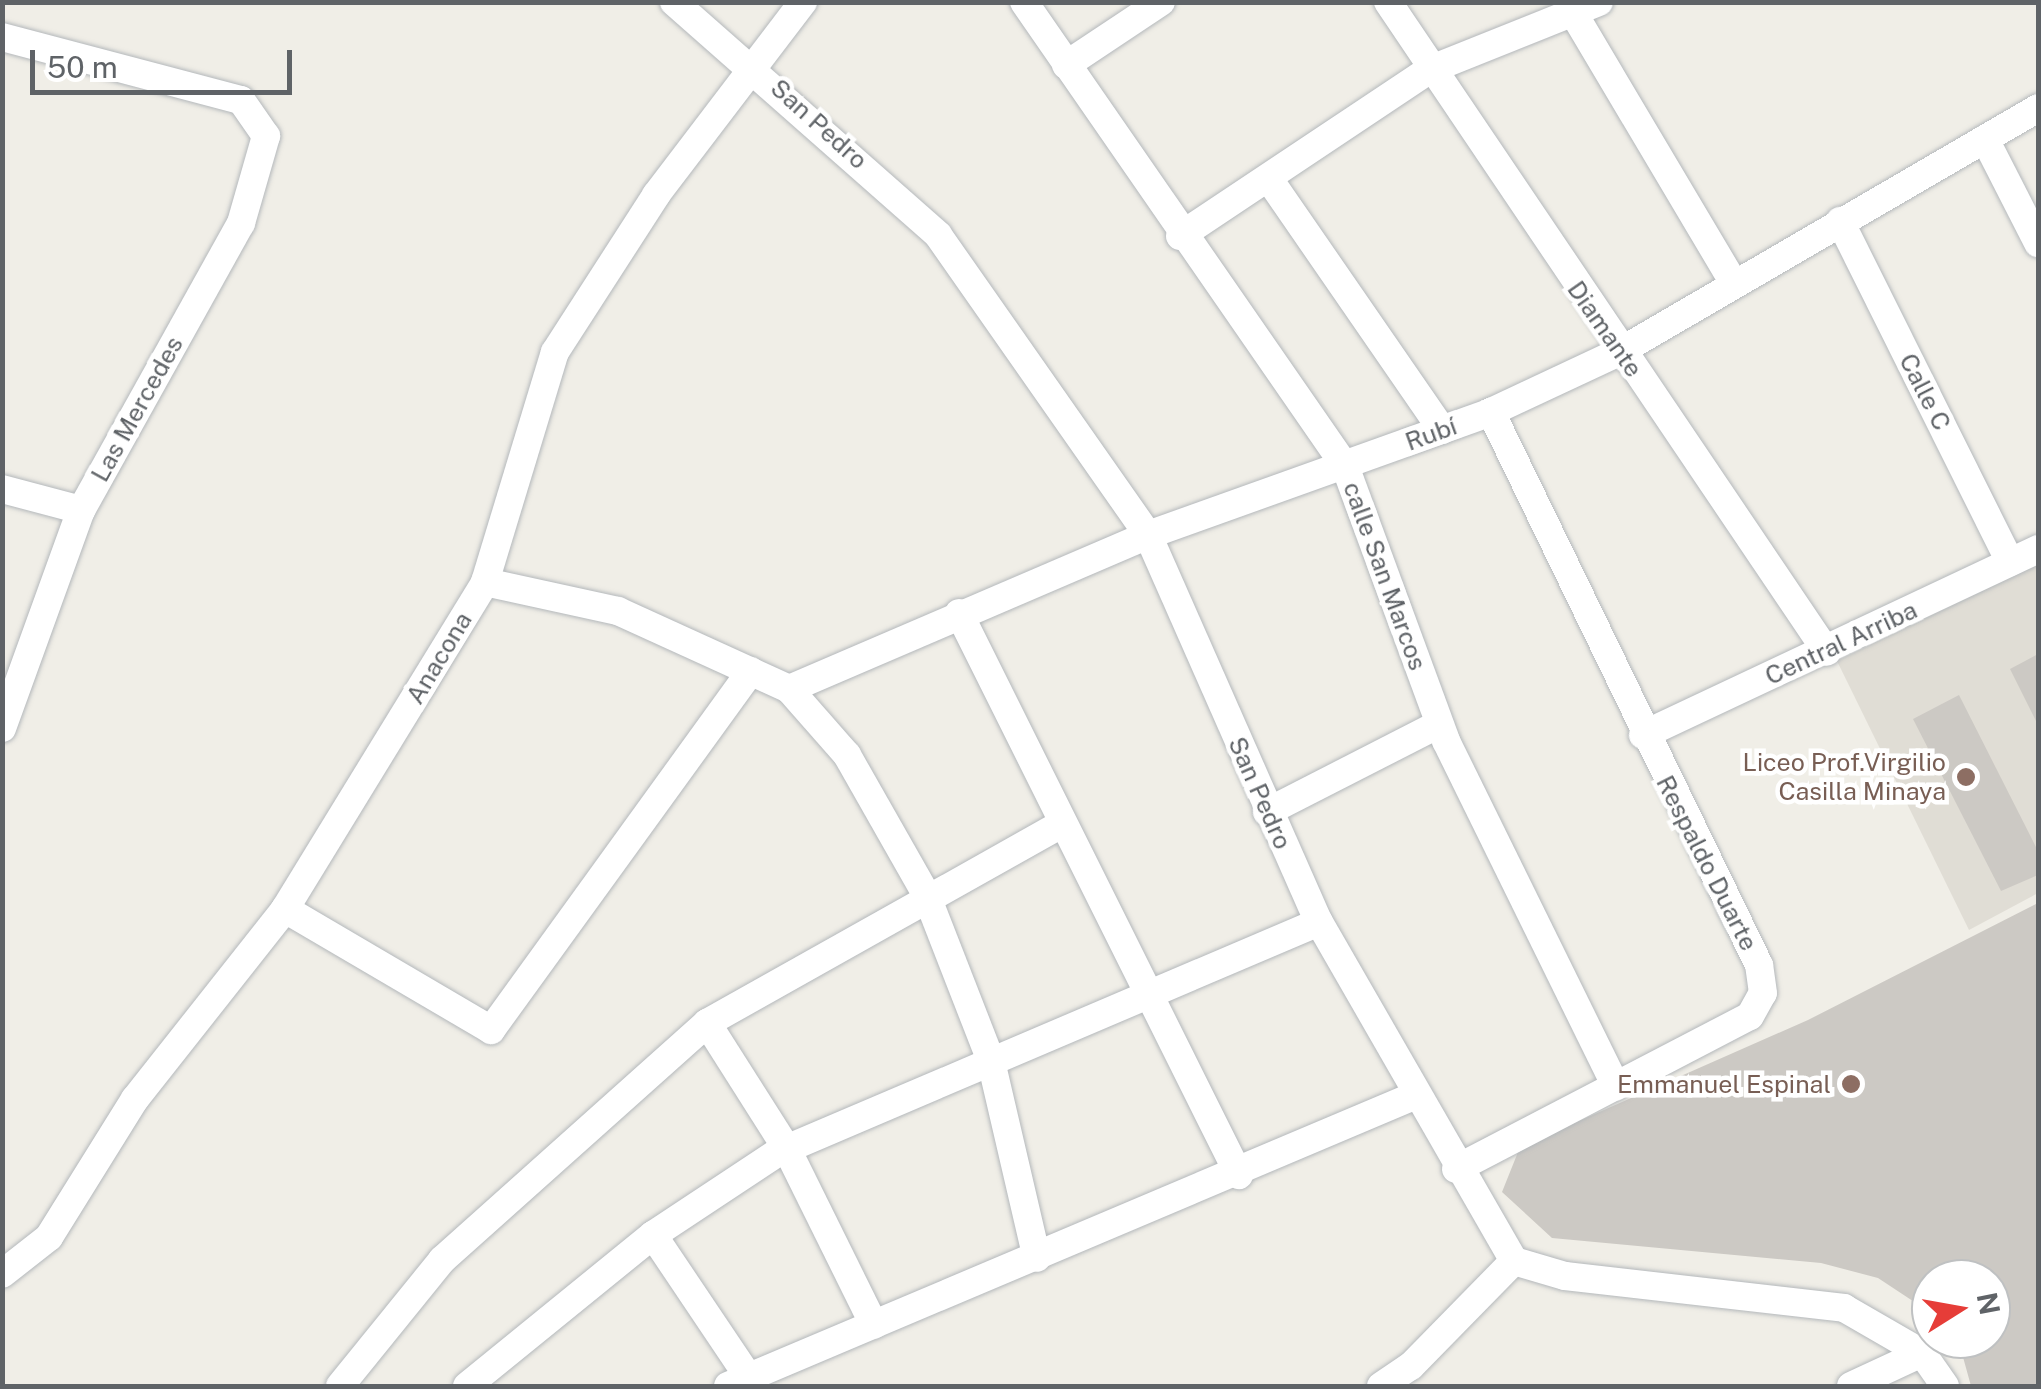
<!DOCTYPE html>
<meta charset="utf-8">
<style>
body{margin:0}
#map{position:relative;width:2041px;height:1389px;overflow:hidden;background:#f0eee7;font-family:"Public Sans",sans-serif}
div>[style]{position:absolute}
.education>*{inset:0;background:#e0ddd5}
.building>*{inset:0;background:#ccc9c4}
.roads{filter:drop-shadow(0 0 2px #b4b8bb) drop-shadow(0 0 2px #b4b8bb)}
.street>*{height:28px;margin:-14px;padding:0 14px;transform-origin:14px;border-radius:14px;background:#fff}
.dots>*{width:28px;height:28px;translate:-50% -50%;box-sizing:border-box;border:5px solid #fff;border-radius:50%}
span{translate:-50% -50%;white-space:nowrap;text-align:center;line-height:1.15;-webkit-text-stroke:9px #fff;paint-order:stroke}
.street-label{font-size:25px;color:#5f6367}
.education-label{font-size:25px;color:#785e54}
.right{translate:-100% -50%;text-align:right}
.frame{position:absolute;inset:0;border:5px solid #5f6367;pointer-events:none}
.north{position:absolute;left:1911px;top:1259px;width:100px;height:100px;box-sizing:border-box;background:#fff;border:2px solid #bfc1c2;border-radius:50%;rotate:79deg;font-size:28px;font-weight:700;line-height:40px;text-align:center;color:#5f6367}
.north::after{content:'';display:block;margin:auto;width:35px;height:45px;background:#e63d38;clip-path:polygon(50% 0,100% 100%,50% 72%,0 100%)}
.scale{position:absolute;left:30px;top:50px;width:262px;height:45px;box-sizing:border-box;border:5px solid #5f6367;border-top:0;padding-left:12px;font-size:30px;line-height:35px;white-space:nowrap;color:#5f6367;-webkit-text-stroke:8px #fff;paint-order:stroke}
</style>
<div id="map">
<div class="education">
<div style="clip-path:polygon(2038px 564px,2038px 893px,1969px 930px,1837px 661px)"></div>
</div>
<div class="building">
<div style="clip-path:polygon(2038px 654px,2038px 725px,2010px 669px)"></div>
<div style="clip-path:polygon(1959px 695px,2038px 851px,2038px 875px,2001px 891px,1913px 719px)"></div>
<div style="clip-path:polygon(2038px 903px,2038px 1386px,1971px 1386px,1958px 1339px,1991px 1339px,1991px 1279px,1931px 1279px,1931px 1313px,1878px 1278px,1821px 1263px,1552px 1238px,1502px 1192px,1520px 1147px,1808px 1020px)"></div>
</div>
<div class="roads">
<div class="street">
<div style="left:674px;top:2px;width:352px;rotate:41.4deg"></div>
<div style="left:938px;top:235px;width:366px;rotate:55deg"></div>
<div style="left:1148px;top:535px;width:423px;rotate:66.2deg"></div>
<div style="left:1319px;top:922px;width:391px;rotate:60.1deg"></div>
<div style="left:1514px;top:1261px;width:53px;rotate:16.4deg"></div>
<div style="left:1565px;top:1276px;width:281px;rotate:6.5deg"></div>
<div style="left:1844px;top:1308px;width:90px;rotate:30deg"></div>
<div style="left:1922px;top:1353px;width:40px;rotate:55.1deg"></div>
<div style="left:1024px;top:2px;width:564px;rotate:55.32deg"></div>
<div style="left:1345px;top:466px;width:293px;rotate:69.8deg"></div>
<div style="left:1446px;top:741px;width:385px;rotate:63.8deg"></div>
<div style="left:1388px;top:2px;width:784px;rotate:55.97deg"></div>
<div style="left:1574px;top:14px;width:313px;rotate:59.3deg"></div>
<div style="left:2px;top:37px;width:247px;rotate:14.8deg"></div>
<div style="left:241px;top:100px;width:44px;rotate:55.2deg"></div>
<div style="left:266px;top:136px;width:91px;rotate:106deg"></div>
<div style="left:241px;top:223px;width:329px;rotate:119.1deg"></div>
<div style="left:81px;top:510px;width:232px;rotate:109.9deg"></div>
<div style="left:1066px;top:65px;width:114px;rotate:-33.6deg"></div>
<div style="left:1985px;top:139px;width:117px;rotate:63deg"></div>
<div style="left:1269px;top:179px;width:305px;rotate:55.4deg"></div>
<div style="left:1840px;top:221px;width:381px;rotate:63.5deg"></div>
<div style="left:1180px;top:236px;width:299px;rotate:-33.7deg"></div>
<div style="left:1429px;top:70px;width:183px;rotate:-21.8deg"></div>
<div style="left:2px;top:489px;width:82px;rotate:14.9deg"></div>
<div style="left:485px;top:582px;width:136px;rotate:12.3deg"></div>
<div style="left:618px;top:611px;width:188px;rotate:24.5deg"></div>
<div style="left:789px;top:689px;width:88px;rotate:48.7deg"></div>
<div style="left:847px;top:755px;width:160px;rotate:60.4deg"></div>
<div style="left:926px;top:894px;width:179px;rotate:68.7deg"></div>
<div style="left:991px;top:1061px;width:202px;rotate:76.9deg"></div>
<div style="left:959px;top:613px;width:628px;rotate:63.52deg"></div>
<div style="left:789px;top:689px;width:391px;rotate:-23.2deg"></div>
<div style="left:1148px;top:535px;width:364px;rotate:-19.7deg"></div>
<div style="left:1491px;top:412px;width:141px;rotate:-25.1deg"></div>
<div style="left:1619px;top:352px;width:485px;rotate:-30.2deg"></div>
<div style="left:1643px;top:735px;width:437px;rotate:-25.2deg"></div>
<div style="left:1267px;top:812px;width:193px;rotate:-27.1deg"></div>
<div style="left:285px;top:909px;width:239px;rotate:30.4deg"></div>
<div style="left:491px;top:1030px;width:443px;rotate:-54.1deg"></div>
<div style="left:707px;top:1023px;width:149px;rotate:57.6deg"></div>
<div style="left:787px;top:1149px;width:196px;rotate:63.7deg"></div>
<div style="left:1456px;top:1169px;width:331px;rotate:-27.5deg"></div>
<div style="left:1750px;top:1016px;width:26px;rotate:-61deg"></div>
<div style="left:1763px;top:993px;width:28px;rotate:-98deg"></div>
<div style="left:1759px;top:965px;width:615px;rotate:-115.86deg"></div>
<div style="left:653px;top:1235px;width:172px;rotate:56.1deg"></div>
<div style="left:2px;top:1274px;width:60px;rotate:-38.2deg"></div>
<div style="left:49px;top:1237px;width:163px;rotate:-58.1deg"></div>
<div style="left:135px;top:1099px;width:242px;rotate:-51.7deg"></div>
<div style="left:285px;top:909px;width:383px;rotate:-58.5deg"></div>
<div style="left:485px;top:582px;width:240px;rotate:-73.1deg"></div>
<div style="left:555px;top:352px;width:187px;rotate:-57.2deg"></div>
<div style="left:656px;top:195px;width:243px;rotate:-52.7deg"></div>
<div style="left:340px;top:1386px;width:162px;rotate:-51deg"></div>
<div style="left:442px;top:1260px;width:356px;rotate:-41.8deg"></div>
<div style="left:707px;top:1023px;width:407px;rotate:-29.3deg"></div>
<div style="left:467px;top:1386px;width:240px;rotate:-39.1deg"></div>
<div style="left:653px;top:1235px;width:149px;rotate:-33.5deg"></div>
<div style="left:777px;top:1153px;width:589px;rotate:-23.08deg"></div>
<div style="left:728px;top:1386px;width:745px;rotate:-22.92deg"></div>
<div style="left:1381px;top:1386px;width:36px;rotate:-34deg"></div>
<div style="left:1411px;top:1366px;width:147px;rotate:-45.6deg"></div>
<div style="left:1851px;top:1386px;width:78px;rotate:-24.9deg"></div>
</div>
</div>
<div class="dots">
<div style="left:1966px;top:777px;background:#8d6e63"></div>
<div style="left:1851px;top:1084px;background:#8d6e63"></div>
</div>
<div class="street-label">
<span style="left:819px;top:124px;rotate:42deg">San Pedro</span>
<span style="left:1605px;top:329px;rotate:55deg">Diamante</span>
<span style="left:1925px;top:392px;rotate:63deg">Calle C</span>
<span style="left:137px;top:409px;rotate:-61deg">Las Mercedes</span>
<span style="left:1431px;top:434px;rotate:-20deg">Rubí</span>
<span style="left:1385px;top:576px;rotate:70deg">calle San Marcos</span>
<span style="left:1841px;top:643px;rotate:-25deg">Central Arriba</span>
<span style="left:439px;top:658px;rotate:-59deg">Anacona</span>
<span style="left:1260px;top:793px;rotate:66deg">San Pedro</span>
<span style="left:1707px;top:863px;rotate:63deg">Respaldo Duarte</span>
</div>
<div class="education-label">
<span class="right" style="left:1946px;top:777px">Liceo Prof.Virgilio<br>Casilla Minaya</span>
<span class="right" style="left:1831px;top:1084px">Emmanuel Espinal</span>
</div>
<div class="frame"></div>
<div class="north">N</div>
<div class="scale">50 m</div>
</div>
